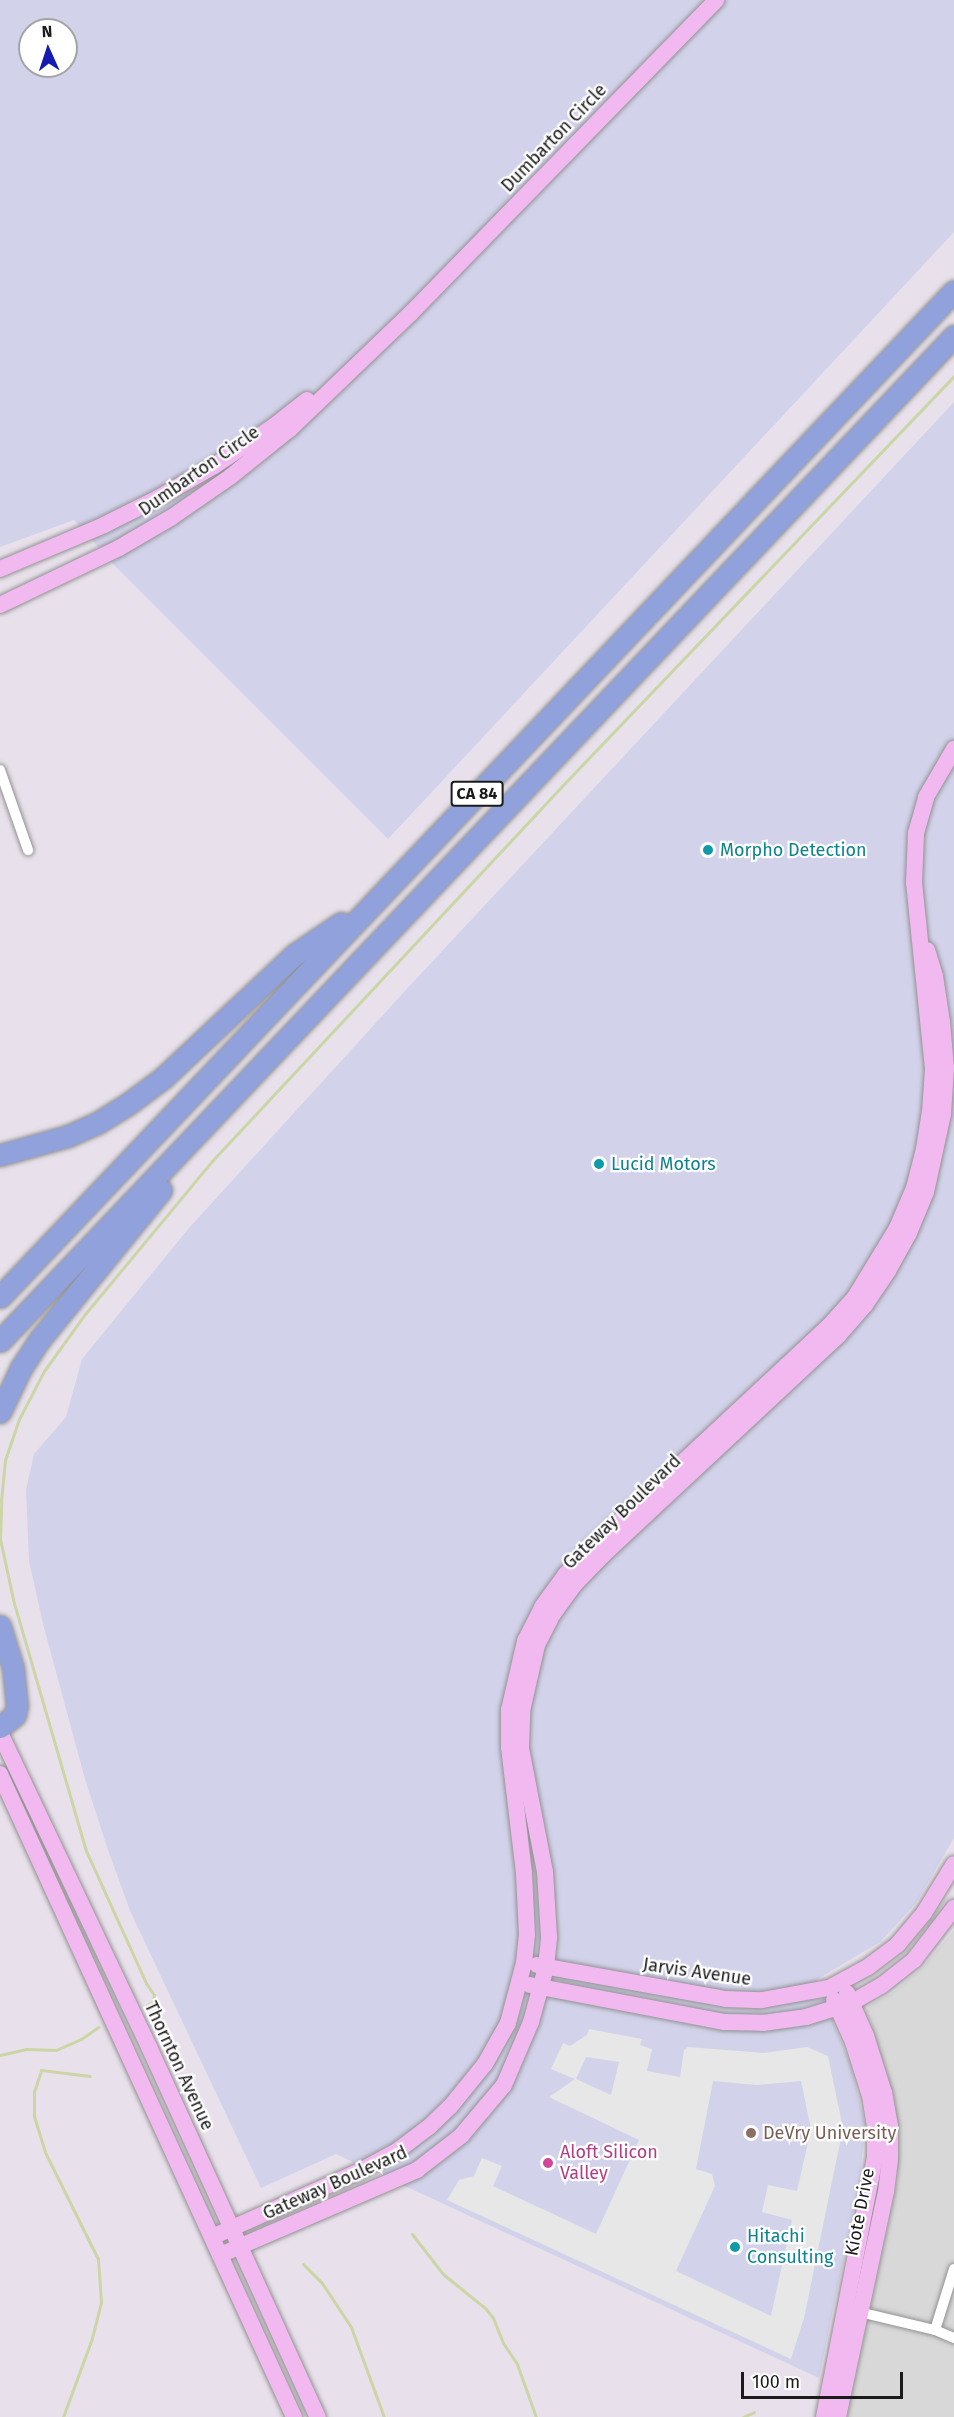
<!DOCTYPE html>
<style>
body{margin:0}
#map{position:relative;width:954px;height:2417px;overflow:hidden;background:#e8e1eb;font-family:"Fira Sans",sans-serif}
div>[style]{position:absolute}
.residential>*{inset:0;background:#d8d8d9}
.commercial>*{inset:0;background:#d2d2eb}
.parking>*{inset:0;background:#e7e7e7}
.stream>*{height:3px;margin:-1.5px;padding:0 1.5px;transform-origin:1.5px;border-radius:1.5px;background:#ccd5a6}
.roads{filter:drop-shadow(0 0 2px #929292) drop-shadow(0 0 2px #929292)}
.street>*{height:10px;margin:-5px;padding:0 5px;transform-origin:5px;border-radius:5px;background:#fff}
.secondary>*{height:16px;margin:-8px;padding:0 8px;transform-origin:8px;border-radius:8px;background:#f2b9f1}
.highway>*{height:21px;margin:-10.5px;padding:0 10.5px;transform-origin:10.5px;border-radius:10.5px;background:#90a1dc}
.dots>*{width:16px;height:16px;translate:-50% -50%;box-sizing:border-box;border:3px solid #fff;border-radius:50%}
span{translate:-50% -50%;white-space:nowrap;text-align:center;line-height:1.15;-webkit-text-stroke:4.5px #fff;paint-order:stroke}
.shield-label span{padding:2px 4px;background:#fff;border:2px solid;border-radius:4px;-webkit-text-stroke-width:0}
.shield-label{font-size:16px;color:#1b1b1b;font-weight:700}
.street-label{font-size:18px;color:#1b1b1b}
.culture-label{font-size:18px;color:#0d838f}
.left{translate:0 -50%;text-align:left}
.education-label{font-size:18px;color:#785e54}
.hotel-label{font-size:18px;color:#b23c85}
.north{position:absolute;left:18px;top:18px;width:60px;height:60px;box-sizing:border-box;background:#fff;border:2px solid #a4a4a4;border-radius:50%;rotate:357deg;font-size:16px;font-weight:700;line-height:24px;text-align:center;color:#1b1b1b}
.north::after{content:'';display:block;margin:auto;width:21px;height:27px;background:#151ab1;clip-path:polygon(50% 0,100% 100%,50% 72%,0 100%)}
.scale{position:absolute;left:741px;top:2372px;width:162px;height:27px;box-sizing:border-box;border:3px solid #1b1b1b;border-top:0;padding-left:8px;font-size:18px;line-height:21px;white-space:nowrap;color:#1b1b1b;-webkit-text-stroke:4px #fff;paint-order:stroke}
</style>
<div id="map">
<div class="residential">
<div style="clip-path:polygon(954px 1930px,954px 2417px,847px 2417px,898px 2179px,894px 2098px,870px 2020px,865px 2012px,870px 2005px,893px 1992px,922px 1968px)"></div>
</div>
<div class="commercial">
<div style="clip-path:polygon(evenodd,0 0,954px 0,954px 232px,388px 839px,115px 566px,74px 520px,0 547px,0 0,30px 30px,66px 30px,66px 66px,30px 66px,30px 30px)"></div>
<div style="clip-path:polygon(954px 402px,954px 1838px,916px 1903px,880px 1942px,816px 1980px,850px 2063px,865px 2124px,860px 2180px,819px 2378px,336px 2154px,261px 2188px,131px 1913px,108px 1850px,85px 1779px,43px 1624px,29px 1561px,26px 1490px,34px 1454px,66px 1417px,82px 1359px,189px 1228px,404px 992px)"></div>
</div>
<div class="parking">
<div style="clip-path:polygon(evenodd,589px 2029px,642px 2039px,640px 2045px,652px 2049px,647px 2071px,680px 2077px,684px 2050px,688px 2047px,764px 2053px,807px 2047px,828px 2056px,843px 2128px,804px 2318px,791px 2359px,447px 2200px,459px 2180px,474px 2176px,482px 2158px,502px 2166px,493px 2186px,596px 2234px,639px 2140px,549px 2097px,575px 2079px,551px 2069px,563px 2043px,570px 2046px,587px 2035px,589px 2029px,586px 2057px,619px 2062px,611px 2095px,576px 2079px,586px 2057px,589px 2029px,713px 2081px,757px 2085px,801px 2081px,811px 2129px,797px 2191px,768px 2185px,762px 2212px,792px 2220px,771px 2316px,676px 2271px,715px 2186px,712px 2174px,696px 2169px,713px 2081px)"></div>
</div>
<div class="stream">
<div style="left:147px;top:2005px;width:7px;rotate:-27deg"></div>
<div style="left:153px;top:2002px;width:7px;rotate:-82deg"></div>
<div style="left:154px;top:1995px;width:14px;rotate:-124deg"></div>
<div style="left:146px;top:1983px;width:145px;rotate:-114.4deg"></div>
<div style="left:86px;top:1851px;width:262px;rotate:-106.2deg"></div>
<div style="left:13px;top:1599px;width:61px;rotate:-102.2deg"></div>
<div style="left:0;top:1539px;width:38px;rotate:-88deg"></div>
<div style="left:1px;top:1501px;width:41px;rotate:-84.4deg"></div>
<div style="left:5px;top:1460px;width:43px;rotate:-71.1deg"></div>
<div style="left:19px;top:1419px;width:54px;rotate:-62.5deg"></div>
<div style="left:44px;top:1371px;width:70px;rotate:-54.3deg"></div>
<div style="left:85px;top:1314px;width:199px;rotate:-50.3deg"></div>
<div style="left:212px;top:1161px;width:514px;rotate:-46.97deg"></div>
<div style="left:563px;top:785px;width:566px;rotate:-46.29deg"></div>
<div style="left:0;top:2055px;width:27px;rotate:-13deg"></div>
<div style="left:26px;top:2049px;width:30px;rotate:2deg"></div>
<div style="left:56px;top:2050px;width:27px;rotate:-24deg"></div>
<div style="left:81px;top:2039px;width:21px;rotate:-35deg"></div>
<div style="left:412px;top:2234px;width:51px;rotate:52.2deg"></div>
<div style="left:443px;top:2274px;width:55px;rotate:39.1deg"></div>
<div style="left:486px;top:2309px;width:11px;rotate:52deg"></div>
<div style="left:493px;top:2318px;width:27px;rotate:68deg"></div>
<div style="left:503px;top:2343px;width:25px;rotate:56deg"></div>
<div style="left:517px;top:2364px;width:56px;rotate:70.3deg"></div>
<div style="left:303px;top:2264px;width:27px;rotate:45deg"></div>
<div style="left:322px;top:2283px;width:53px;rotate:56.6deg"></div>
<div style="left:351px;top:2327px;width:96px;rotate:69.9deg"></div>
<div style="left:63px;top:2417px;width:84px;rotate:-69.8deg"></div>
<div style="left:92px;top:2338px;width:37px;rotate:-76deg"></div>
<div style="left:101px;top:2302px;width:43px;rotate:-94deg"></div>
<div style="left:98px;top:2259px;width:119px;rotate:-116.4deg"></div>
<div style="left:45px;top:2152px;width:39px;rotate:-107deg"></div>
<div style="left:34px;top:2115px;width:23px;rotate:-90deg"></div>
<div style="left:34px;top:2092px;width:23px;rotate:-72deg"></div>
<div style="left:41px;top:2070px;width:49px;rotate:7deg"></div>
<div style="left:743px;top:2417px;width:12px;rotate:-24deg"></div>
</div>
<div class="roads">
<div class="street">
<div style="left:0;top:770px;width:85px;rotate:70.7deg"></div>
<div style="left:855px;top:2311px;width:82px;rotate:13.4deg"></div>
<div style="left:935px;top:2330px;width:21px;rotate:23deg"></div>
<div style="left:935px;top:2330px;width:64px;rotate:-72.7deg"></div>
</div>
<div class="secondary">
<div style="left:0;top:569px;width:113px;rotate:-22.9deg"></div>
<div style="left:104px;top:525px;width:60px;rotate:-26.6deg"></div>
<div style="left:158px;top:498px;width:64px;rotate:-29.7deg"></div>
<div style="left:214px;top:466px;width:72px;rotate:-33.7deg"></div>
<div style="left:274px;top:426px;width:42px;rotate:-38.2deg"></div>
<div style="left:0;top:605px;width:132px;rotate:-25.6deg"></div>
<div style="left:119px;top:548px;width:61px;rotate:-30.3deg"></div>
<div style="left:172px;top:517px;width:70px;rotate:-34.6deg"></div>
<div style="left:230px;top:477px;width:77px;rotate:-38.7deg"></div>
<div style="left:290px;top:429px;width:168px;rotate:-43.8deg"></div>
<div style="left:411px;top:313px;width:437px;rotate:-45.7deg"></div>
<div style="left:0;top:1733px;width:348px;rotate:64.6deg"></div>
<div style="left:149px;top:2047px;width:407px;rotate:65.5deg"></div>
<div style="left:0;top:1774px;width:707px;rotate:65.43deg"></div>
<div style="left:537px;top:1965px;width:192px;rotate:10.2deg"></div>
<div style="left:726px;top:1999px;width:36px;rotate:2deg"></div>
<div style="left:762px;top:2000px;width:68px;rotate:-10.2deg"></div>
<div style="left:829px;top:1988px;width:44px;rotate:-28.3deg"></div>
<div style="left:868px;top:1967px;width:38px;rotate:-37deg"></div>
<div style="left:898px;top:1944px;width:40px;rotate:-50deg"></div>
<div style="left:924px;top:1913px;width:57px;rotate:-58.5deg"></div>
<div style="left:530px;top:1985px;width:197px;rotate:10.8deg"></div>
<div style="left:724px;top:2022px;width:39px;rotate:1deg"></div>
<div style="left:763px;top:2023px;width:43px;rotate:-7.9deg"></div>
<div style="left:806px;top:2017px;width:47px;rotate:-17.3deg"></div>
<div style="left:851px;top:2003px;width:34px;rotate:-30deg"></div>
<div style="left:881px;top:1986px;width:42px;rotate:-38.2deg"></div>
<div style="left:914px;top:1960px;width:66px;rotate:-52.4deg"></div>
<div style="left:212px;top:2237px;width:160px;rotate:-24deg"></div>
<div style="left:358px;top:2172px;width:44px;rotate:-28.3deg"></div>
<div style="left:397px;top:2151px;width:40px;rotate:-37deg"></div>
<div style="left:429px;top:2127px;width:29px;rotate:-44deg"></div>
<div style="left:450px;top:2107px;width:55px;rotate:-50.9deg"></div>
<div style="left:485px;top:2064px;width:47px;rotate:-60.7deg"></div>
<div style="left:508px;top:2023px;width:62px;rotate:-75.1deg"></div>
<div style="left:524px;top:1963px;width:28px;rotate:-84deg"></div>
<div style="left:527px;top:1935px;width:62px;rotate:-92.8deg"></div>
<div style="left:524px;top:1873px;width:127px;rotate:-96.8deg"></div>
<div style="left:509px;top:1747px;width:37px;rotate:-90deg"></div>
<div style="left:509px;top:1710px;width:71px;rotate:-76.9deg"></div>
<div style="left:525px;top:1641px;width:38px;rotate:-63deg"></div>
<div style="left:542px;top:1607px;width:39px;rotate:-54deg"></div>
<div style="left:565px;top:1575px;width:40px;rotate:-46deg"></div>
<div style="left:593px;top:1546px;width:321px;rotate:-43deg"></div>
<div style="left:828px;top:1327px;width:40px;rotate:-48deg"></div>
<div style="left:855px;top:1297px;width:81px;rotate:-58.7deg"></div>
<div style="left:897px;top:1228px;width:43px;rotate:-67deg"></div>
<div style="left:914px;top:1188px;width:40px;rotate:-75.6deg"></div>
<div style="left:924px;top:1149px;width:37px;rotate:-81deg"></div>
<div style="left:930px;top:1112px;width:43px;rotate:-86deg"></div>
<div style="left:933px;top:1069px;width:187px;rotate:-95.8deg"></div>
<div style="left:914px;top:883px;width:50px;rotate:-87.7deg"></div>
<div style="left:916px;top:833px;width:37px;rotate:-74deg"></div>
<div style="left:926px;top:797px;width:56px;rotate:-59.7deg"></div>
<div style="left:220px;top:2255px;width:215px;rotate:-23.3deg"></div>
<div style="left:417px;top:2170px;width:56px;rotate:-37.7deg"></div>
<div style="left:461px;top:2136px;width:67px;rotate:-49.9deg"></div>
<div style="left:504px;top:2085px;width:69px;rotate:-66.8deg"></div>
<div style="left:531px;top:2022px;width:57px;rotate:-74.7deg"></div>
<div style="left:546px;top:1967px;width:30px;rotate:-84deg"></div>
<div style="left:549px;top:1937px;width:65px;rotate:-93.5deg"></div>
<div style="left:545px;top:1872px;width:126px;rotate:-101deg"></div>
<div style="left:521px;top:1748px;width:37px;rotate:-88deg"></div>
<div style="left:522px;top:1711px;width:68px;rotate:-77.2deg"></div>
<div style="left:537px;top:1645px;width:35px;rotate:-63deg"></div>
<div style="left:553px;top:1614px;width:37px;rotate:-54deg"></div>
<div style="left:575px;top:1584px;width:40px;rotate:-46deg"></div>
<div style="left:603px;top:1555px;width:321px;rotate:-43deg"></div>
<div style="left:838px;top:1336px;width:41px;rotate:-48.9deg"></div>
<div style="left:865px;top:1305px;width:41px;rotate:-55.9deg"></div>
<div style="left:888px;top:1271px;width:43px;rotate:-61.1deg"></div>
<div style="left:909px;top:1233px;width:44px;rotate:-67.5deg"></div>
<div style="left:926px;top:1192px;width:80px;rotate:-77.7deg"></div>
<div style="left:943px;top:1114px;width:46px;rotate:-86.3deg"></div>
<div style="left:946px;top:1068px;width:46px;rotate:-95deg"></div>
<div style="left:942px;top:1022px;width:47px;rotate:-98.7deg"></div>
<div style="left:935px;top:976px;width:27px;rotate:-107deg"></div>
<div style="left:824px;top:2417px;width:264px;rotate:-78.9deg"></div>
<div style="left:875px;top:2158px;width:31px;rotate:-90deg"></div>
<div style="left:875px;top:2127px;width:31px;rotate:-99deg"></div>
<div style="left:870px;top:2096px;width:57px;rotate:-107.5deg"></div>
<div style="left:853px;top:2042px;width:46px;rotate:-114.3deg"></div>
<div style="left:838px;top:2417px;width:230px;rotate:-78deg"></div>
<div style="left:886px;top:2192px;width:33px;rotate:-83deg"></div>
<div style="left:890px;top:2159px;width:33px;rotate:-90deg"></div>
<div style="left:890px;top:2126px;width:34px;rotate:-100deg"></div>
<div style="left:884px;top:2093px;width:60px;rotate:-107.5deg"></div>
<div style="left:866px;top:2036px;width:47px;rotate:-113.8deg"></div>
</div>
<div class="highway">
<div style="left:0;top:1155px;width:71px;rotate:-15.6deg"></div>
<div style="left:68px;top:1136px;width:34px;rotate:-24deg"></div>
<div style="left:99px;top:1122px;width:34px;rotate:-32deg"></div>
<div style="left:128px;top:1104px;width:44px;rotate:-36.6deg"></div>
<div style="left:163px;top:1078px;width:180px;rotate:-43.2deg"></div>
<div style="left:294px;top:955px;width:57px;rotate:-34.2deg"></div>
<div style="left:0;top:1297px;width:1386px;rotate:-46.52deg"></div>
<div style="left:0;top:1341px;width:1386px;rotate:-46.49deg"></div>
<div style="left:0;top:1412px;width:49px;rotate:-64.5deg"></div>
<div style="left:21px;top:1368px;width:35px;rotate:-57deg"></div>
<div style="left:40px;top:1339px;width:192px;rotate:-50.9deg"></div>
<div style="left:0;top:1626px;width:44px;rotate:72.8deg"></div>
<div style="left:13px;top:1668px;width:37px;rotate:84deg"></div>
<div style="left:17px;top:1705px;width:10px;rotate:101deg"></div>
<div style="left:15px;top:1715px;width:19px;rotate:141deg"></div>
</div>
</div>
<div class="dots">
<div style="left:708px;top:850px;background:#0f9aa8"></div>
<div style="left:599px;top:1164px;background:#0f9aa8"></div>
<div style="left:751px;top:2133px;background:#8d6e63"></div>
<div style="left:548px;top:2163px;background:#d1479c"></div>
<div style="left:735px;top:2247px;background:#0f9aa8"></div>
</div>
<div class="shield-label">
<span style="left:477px;top:794px">CA 84</span>
</div>
<div class="street-label">
<span style="left:554px;top:138px;rotate:-46deg">Dumbarton Circle</span>
<span style="left:199px;top:471px;rotate:-35deg">Dumbarton Circle</span>
<span style="left:622px;top:1512px;rotate:-44deg">Gateway Boulevard</span>
<span style="left:697px;top:1972px;rotate:8deg">Jarvis Avenue</span>
<span style="left:179px;top:2066px;rotate:65deg">Thornton Avenue</span>
<span style="left:335px;top:2183px;rotate:-24deg">Gateway Boulevard</span>
<span style="left:860px;top:2212px;rotate:-79deg">Kiote Drive</span>
</div>
<div class="culture-label">
<span class="left" style="left:720px;top:850px">Morpho Detection</span>
<span class="left" style="left:611px;top:1164px">Lucid Motors</span>
<span class="left" style="left:747px;top:2247px">Hitachi<br>Consulting</span>
</div>
<div class="education-label">
<span class="left" style="left:763px;top:2133px">DeVry University</span>
</div>
<div class="hotel-label">
<span class="left" style="left:560px;top:2163px">Aloft Silicon<br>Valley</span>
</div>
<div class="north">N</div>
<div class="scale">100 m</div>
</div>
